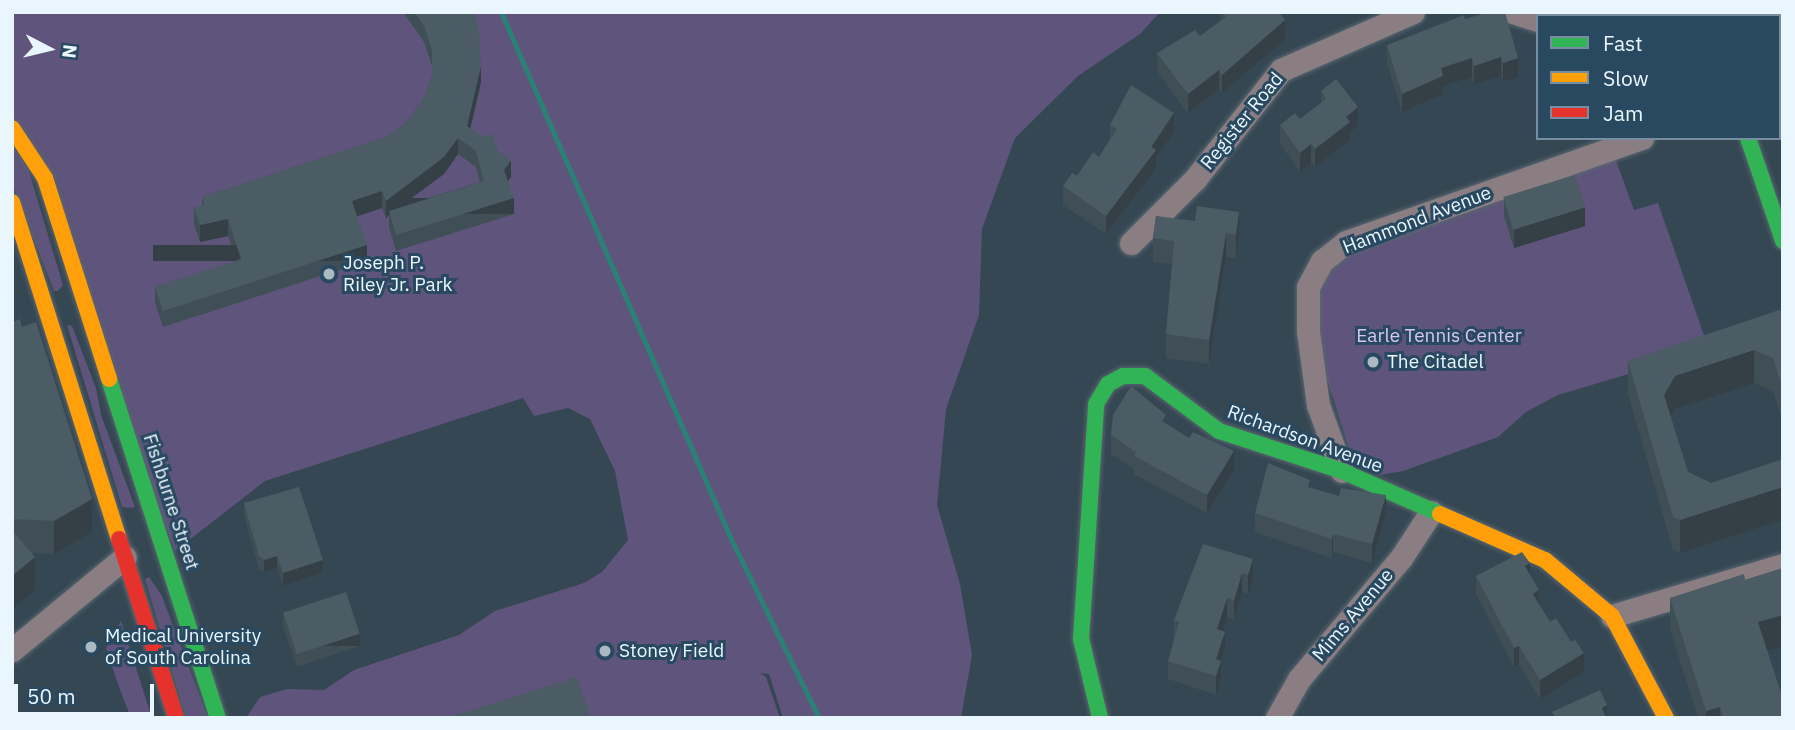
<!DOCTYPE html>
<style>
body{margin:0}
#map{position:relative;width:1795px;height:730px;overflow:hidden;background:#354753;font-family:"IBM Plex Sans",sans-serif}
div>[style]{position:absolute}
.green>*{inset:0;background:#5f547c}
.stream>*{height:5px;margin:-2.5px;padding:0 2.5px;transform-origin:2.5px;border-radius:2.5px;background:#2c8176}
.roads{filter:drop-shadow(0 0 2px #58666f) drop-shadow(0 0 2px #58666f)}
.street>*{height:23px;margin:-11.5px;padding:0 11.5px;transform-origin:11.5px;border-radius:11.5px;background:#8a7e83}
.fast>*{height:16px;margin:-8px;padding:0 8px;transform-origin:8px;border-radius:8px;background:#30b455}
.slow>*{height:16px;margin:-8px;padding:0 8px;transform-origin:8px;border-radius:8px;background:#ff9f0a}
.jam>*{height:16px;margin:-8px;padding:0 8px;transform-origin:8px;border-radius:8px;background:#e5322d}
.wall>*{inset:0;background:#404f56}
.shaded-wall>*{inset:0;background:#344046;transform-origin:0 0}
.building>*{inset:0;background:#4b5c64;transform-origin:0 0}
.dots>*{width:19px;height:19px;translate:-50% -50%;box-sizing:border-box;border:4px solid #284960;border-radius:50%}
span{translate:-50% -50%;white-space:nowrap;text-align:center;line-height:1.15;-webkit-text-stroke:6px #284960;paint-order:stroke}
.street-label{font-size:19px;color:#eaf6fe}
.poi-label{font-size:19px;color:#eaf6fe}
.left{translate:0 -50%;text-align:left}
.park-label{font-size:19px;color:#d7c6f7}
.frame{position:absolute;inset:0;border:14px solid #eaf6fe;pointer-events:none}
.legend{position:absolute;left:1536px;top:14px;width:245px;height:126px;box-sizing:border-box;background:#284960;border:2px solid #768e9f;margin:0;padding:9px 12px;list-style:none;font-size:21px;color:#eaf6fe}
.legend li{display:flex;align-items:center;gap:14px;height:35px}
.legend b{width:35px;border:2px solid #768e9f}
.north{position:absolute;left:14px;top:14px;width:70px;height:70px;-webkit-text-stroke:5px #284960;paint-order:stroke;rotate:97deg;font-size:19px;font-weight:700;line-height:28px;text-align:center;color:#eaf6fe}
.north::after{content:'';display:block;margin:auto;width:24px;height:32px;background:#eaf6fe;clip-path:polygon(50% 0,100% 100%,50% 72%,0 100%)}
.scale{position:absolute;left:14px;top:684px;width:140px;height:32px;box-sizing:border-box;border:4px solid #eaf6fe;border-top:0;padding-left:9px;font-size:21px;line-height:24px;white-space:nowrap;color:#eaf6fe;-webkit-text-stroke:5px #284960;paint-order:stroke}
</style>
<div id="map">
<div class="green">
<div style="clip-path:polygon(12px 12px,1160px 12px,1140px 34px,1078px 76px,1015px 138px,982px 229px,979px 315px,946px 409px,937px 505px,960px 584px,972px 655px,961px 718px,783px 718px,769px 674px,760px 673px,766px 677px,780px 718px,246px 718px,260px 697px,287px 689px,324px 690px,354px 670px,459px 635px,495px 611px,584px 583px,602px 572px,628px 540px,615px 471px,590px 419px,568px 408px,534px 416px,523px 398px,265px 481px,175px 551px,12px 114px)"></div>
<div style="clip-path:polygon(12px 145px,28px 168px,63px 285px,58px 291px,54px 291px,12px 184px)"></div>
<div style="clip-path:polygon(1614px 155px,1634px 210px,1658px 203px,1709px 350px,1558px 395px,1526px 412px,1498px 437px,1403px 471px,1380px 475px,1353px 461px,1318px 351px,1316px 307px,1325px 276px,1341px 255px)"></div>
<div style="clip-path:polygon(67px 325px,72px 326px,96px 388px,101px 415px,135px 507px,131px 508px,122px 507px)"></div>
<div style="clip-path:polygon(149px 577px,162px 596px,208px 718px,186px 718px,145px 579px)"></div>
<div style="clip-path:polygon(121px 621px,152px 718px,131px 718px,119px 687px,106px 648px)"></div>
</div>
<div class="stream">
<div style="left:501px;top:12px;width:575px;rotate:66.42deg"></div>
<div style="left:731px;top:539px;width:199px;rotate:63.8deg"></div>
</div>
<div class="roads">
<div class="street">
<div style="left:1513px;top:12px;width:26px;rotate:18deg"></div>
<div style="left:1779px;top:83px;width:4px;rotate:-27deg"></div>
<div style="left:1131px;top:243px;width:91px;rotate:-45deg"></div>
<div style="left:1195px;top:179px;width:139px;rotate:-51.7deg"></div>
<div style="left:1281px;top:70px;width:144px;rotate:-23.7deg"></div>
<div style="left:1342px;top:471px;width:70px;rotate:-110deg"></div>
<div style="left:1318px;top:405px;width:75px;rotate:-97.7deg"></div>
<div style="left:1308px;top:331px;width:44px;rotate:-90deg"></div>
<div style="left:1308px;top:287px;width:30px;rotate:-62deg"></div>
<div style="left:1322px;top:261px;width:31px;rotate:-38deg"></div>
<div style="left:1346px;top:242px;width:314px;rotate:-19.4deg"></div>
<div style="left:1612px;top:616px;width:178px;rotate:-16.6deg"></div>
<div style="left:12px;top:650px;width:146px;rotate:-39.5deg"></div>
<div style="left:1277px;top:718px;width:45px;rotate:-60.6deg"></div>
<div style="left:1299px;top:679px;width:158px;rotate:-49.9deg"></div>
<div style="left:1401px;top:558px;width:55px;rotate:-56.9deg"></div>
</div>
<div class="fast">
<div style="left:1748px;top:138px;width:109px;rotate:71.2deg"></div>
<div style="left:109px;top:379px;width:356px;rotate:72.2deg"></div>
<div style="left:1100px;top:718px;width:81px;rotate:-103.5deg"></div>
<div style="left:1081px;top:639px;width:235px;rotate:-86.3deg"></div>
<div style="left:1096px;top:404px;width:23px;rotate:-59deg"></div>
<div style="left:1108px;top:384px;width:17px;rotate:-28deg"></div>
<div style="left:1123px;top:376px;width:22px"></div>
<div style="left:1145px;top:376px;width:92px;rotate:36.6deg"></div>
<div style="left:1219px;top:431px;width:129px;rotate:18deg"></div>
<div style="left:1342px;top:471px;width:107px;rotate:23.7deg"></div>
</div>
<div class="slow">
<div style="left:12px;top:128px;width:60px;rotate:56.6deg"></div>
<div style="left:45px;top:178px;width:211px;rotate:72.3deg"></div>
<div style="left:12px;top:202px;width:354px;rotate:72.4deg"></div>
<div style="left:1440px;top:514px;width:115px;rotate:23.7deg"></div>
<div style="left:1545px;top:560px;width:87px;rotate:39.9deg"></div>
<div style="left:1612px;top:616px;width:115px;rotate:62.1deg"></div>
</div>
<div class="jam">
<div style="left:119px;top:539px;width:188px;rotate:72.3deg"></div>
</div>
</div>
<div class="wall">
<div style="clip-path:polygon(evenodd,403px 12px,474px 12px,481px 82px,470px 129px,497px 150px,511px 177px,508px 181px,514px 214px,396px 251px,389px 227px,389px 215px,386px 218px,382px 208px,357px 216px,367px 261px,163px 327px,155px 303px,155px 287px,236px 261px,228px 236px,200px 242px,194px 224px,194px 208px,202px 206px,202px 197px,386px 137px,405px 124px,423px 100px,432px 76px,432px 66px,424px 42px,403px 12px,458px 154px,476px 167px,480px 182px,399px 207px,444px 174px,458px 154px)"></div>
<div style="clip-path:polygon(1221px 12px,1279px 12px,1285px 39px,1222px 93px,1219px 89px,1188px 113px,1157px 71px,1157px 53px,1200px 36px,1221px 20px)"></div>
<div style="clip-path:polygon(1465px 19px,1518px 77px,1503px 81px,1501px 76px,1474px 84px,1472px 77px,1443px 86px,1443px 94px,1402px 112px,1387px 63px,1387px 45px)"></div>
<div style="clip-path:polygon(1321px 91px,1358px 126px,1350px 132px,1350px 140px,1315px 167px,1311px 163px,1300px 171px,1280px 144px,1280px 125px,1300px 119px,1321px 103px)"></div>
<div style="clip-path:polygon(1110px 125px,1174px 132px,1156px 158px,1156px 169px,1106px 234px,1063px 205px,1063px 186px,1099px 157px,1110px 139px)"></div>
<div style="clip-path:polygon(1504px 198px,1585px 226px,1514px 248px,1504px 216px)"></div>
<div style="clip-path:polygon(1156px 216px,1239px 236px,1236px 259px,1226px 257px,1209px 364px,1166px 358px,1166px 334px,1172px 264px,1153px 262px,1153px 238px)"></div>
<div style="clip-path:polygon(1783px 313px,1783px 423px,1773px 391px,1754px 383px,1675px 409px,1670px 416px,1688px 472px,1711px 483px,1783px 459px,1783px 520px,1680px 553px,1673px 550px,1628px 394px,1628px 361px)"></div>
<div style="clip-path:polygon(12px 322px,92px 532px,54px 554px,31px 553px,35px 590px,12px 609px)"></div>
<div style="clip-path:polygon(1166px 424px,1234px 470px,1207px 513px,1134px 474px,1134px 469px,1111px 454px,1111px 435px)"></div>
<div style="clip-path:polygon(1310px 488px,1386px 513px,1372px 563px,1333px 552px,1332px 558px,1255px 532px,1255px 513px)"></div>
<div style="clip-path:polygon(244px 503px,323px 572px,283px 586px,277px 568px,264px 572px,259px 569px,244px 516px)"></div>
<div style="clip-path:polygon(1203px 544px,1253px 578px,1248px 594px,1242px 592px,1234px 619px,1227px 617px,1222px 631px,1225px 650px,1221px 661px,1221px 679px,1216px 695px,1168px 679px,1168px 661px,1174px 639px,1174px 620px)"></div>
<div style="clip-path:polygon(1783px 568px,1783px 646px,1767px 650px,1783px 718px,1698px 718px,1670px 629px,1670px 598px,1745px 580px)"></div>
<div style="clip-path:polygon(1530px 574px,1539px 605px,1584px 672px,1540px 699px,1519px 664px,1514px 667px,1476px 594px,1476px 576px)"></div>
<div style="clip-path:polygon(283px 613px,360px 646px,297px 667px,283px 626px)"></div>
</div>
<div class="shaded-wall">
<div style="clip-path:polygon(1752px 12px,1781px 12px,1781px 25px,1779px 26px,1779px 16px,1743px 16px)"></div>
<div style="clip-path:polygon(1285px 20px,1285px 39px,1222px 93px,1222px 75px)"></div>
<div style="clip-path:polygon(1501px 57px,1501px 76px,1474px 84px,1474px 66px)"></div>
<div style="clip-path:polygon(1472px 58px,1472px 77px,1443px 86px,1443px 94px,1402px 112px,1402px 94px,1441px 68px)"></div>
<div style="clip-path:polygon(1518px 58px,1518px 77px,1503px 81px,1503px 63px)"></div>
<div style="clip-path:polygon(481px 66px,481px 82px,467px 143px,467px 126px)"></div>
<div style="clip-path:polygon(1219px 70px,1219px 89px,1188px 113px,1188px 94px)"></div>
<div style="clip-path:polygon(1358px 107px,1358px 126px,1350px 132px,1350px 140px,1315px 167px,1315px 149px,1346px 117px)"></div>
<div style="clip-path:polygon(1174px 113px,1174px 132px,1156px 158px,1156px 169px,1106px 234px,1106px 216px)"></div>
<div style="clip-path:polygon(458px 138px,458px 154px,444px 174px,390px 214px,389px 211px,389px 215px,386px 218px,386px 201px)"></div>
<div style="clip-path:polygon(1311px 144px,1311px 163px,1300px 171px,1300px 153px)"></div>
<div style="clip-path:polygon(511px 160px,511px 177px,504px 187px,504px 170px)"></div>
<div style="clip-path:polygon(382px 191px,382px 208px,352px 218px,352px 201px)"></div>
<div style="left:514px;top:198px;width:16px;height:124px;rotate:90deg"></div>
<div style="clip-path:polygon(1585px 207px,1585px 226px,1514px 248px,1514px 230px)"></div>
<div style="clip-path:polygon(1239px 212px,1239px 236px,1236px 259px,1236px 235px)"></div>
<div style="clip-path:polygon(228px 219px,228px 236px,200px 242px,200px 225px)"></div>
<div style="clip-path:polygon(1226px 233px,1226px 257px,1209px 364px,1209px 340px)"></div>
<div style="left:367px;top:245px;width:16px;height:214px;rotate:90deg"></div>
<div style="clip-path:polygon(1754px 350px,1754px 383px,1675px 409px,1664px 428px,1664px 395px,1675px 376px)"></div>
<div style="clip-path:polygon(1234px 451px,1234px 470px,1207px 513px,1207px 495px)"></div>
<div style="clip-path:polygon(1783px 487px,1783px 520px,1680px 553px,1680px 520px)"></div>
<div style="clip-path:polygon(1386px 495px,1386px 513px,1372px 563px,1372px 544px)"></div>
<div style="clip-path:polygon(92px 499px,92px 532px,54px 554px,54px 521px)"></div>
<div style="clip-path:polygon(1333px 534px,1333px 552px,1332px 558px,1332px 539px)"></div>
<div style="clip-path:polygon(277px 556px,277px 568px,264px 572px,264px 560px)"></div>
<div style="clip-path:polygon(35px 557px,35px 590px,12px 609px,12px 576px)"></div>
<div style="clip-path:polygon(1253px 559px,1253px 578px,1248px 594px,1248px 575px)"></div>
<div style="clip-path:polygon(323px 560px,323px 572px,283px 586px,283px 573px)"></div>
<div style="clip-path:polygon(1530px 563px,1530px 582px,1525px 566px)"></div>
<div style="clip-path:polygon(1242px 573px,1242px 592px,1234px 619px,1234px 600px)"></div>
<div style="clip-path:polygon(1539px 590px,1539px 609px,1533px 594px)"></div>
<div style="clip-path:polygon(1227px 598px,1227px 617px,1217px 648px,1217px 629px)"></div>
<div style="clip-path:polygon(1783px 615px,1783px 646px,1758px 653px,1758px 622px)"></div>
<div style="clip-path:polygon(1225px 632px,1225px 650px,1221px 661px,1221px 679px,1216px 695px,1216px 659px)"></div>
<div style="left:360px;top:634px;width:12px;height:66px;rotate:90deg"></div>
<div style="clip-path:polygon(1519px 646px,1519px 664px,1514px 667px,1514px 648px)"></div>
<div style="clip-path:polygon(1584px 653px,1584px 672px,1540px 699px,1540px 680px)"></div>
<div style="clip-path:polygon(1607px 705px,1607px 718px,1602px 708px)"></div>
<div style="clip-path:polygon(1720px 707px,1720px 718px,1706px 718px,1706px 711px)"></div>
</div>
<div class="building">
<div style="clip-path:polygon(414px 12px,474px 12px,479px 29px,481px 66px,467px 126px,482px 137px,493px 134px,497px 150px,511px 160px,504px 170px,514px 198px,396px 235px,389px 211px,484px 181px,476px 151px,458px 138px,444px 157px,386px 201px,382px 191px,352px 201px,367px 245px,163px 311px,155px 287px,241px 259px,228px 219px,200px 225px,194px 208px,204px 205px,202px 197px,386px 137px,405px 124px,423px 100px,432px 76px,432px 50px,424px 26px)"></div>
<div style="clip-path:polygon(1223px 12px,1279px 12px,1285px 20px,1222px 75px,1219px 70px,1188px 94px,1157px 53px,1195px 30px,1200px 36px,1226px 17px)"></div>
<div style="clip-path:polygon(1489px 12px,1505px 12px,1518px 58px,1503px 63px,1501px 57px,1474px 66px,1472px 58px,1441px 68px,1443px 76px,1402px 94px,1387px 45px,1464px 15px,1465px 19px)"></div>
<div style="left:1661px;top:12px;width:91px;height:4px"></div>
<div style="clip-path:polygon(1336px 79px,1358px 107px,1346px 117px,1350px 122px,1315px 149px,1311px 144px,1300px 153px,1280px 125px,1295px 113px,1300px 119px,1326px 99px,1321px 91px)"></div>
<div style="clip-path:polygon(1131px 85px,1174px 113px,1151px 147px,1156px 150px,1106px 216px,1063px 186px,1072px 173px,1077px 176px,1093px 152px,1099px 157px,1117px 129px,1110px 125px)"></div>
<div style="left:1575px;top:175px;width:34px;height:75px;rotate:73deg"></div>
<div style="clip-path:polygon(1197px 206px,1239px 212px,1236px 235px,1226px 233px,1209px 340px,1166px 334px,1174px 241px,1153px 238px,1156px 216px,1195px 221px)"></div>
<div style="clip-path:polygon(1779px 310px,1783px 313px,1783px 390px,1773px 358px,1754px 350px,1675px 376px,1664px 395px,1688px 472px,1711px 483px,1783px 459px,1783px 487px,1680px 520px,1673px 517px,1628px 361px)"></div>
<div style="clip-path:polygon(20px 319px,22px 327px,36px 322px,92px 499px,54px 521px,12px 519px,12px 322px)"></div>
<div style="clip-path:polygon(1131px 386px,1166px 415px,1162px 421px,1189px 438px,1193px 432px,1234px 451px,1207px 495px,1134px 456px,1136px 452px,1111px 435px,1113px 415px)"></div>
<div style="clip-path:polygon(1268px 463px,1310px 480px,1308px 487px,1339px 496px,1341px 488px,1386px 495px,1372px 544px,1333px 534px,1332px 539px,1255px 513px)"></div>
<div style="clip-path:polygon(299px 487px,323px 560px,283px 573px,277px 556px,264px 560px,259px 556px,244px 503px)"></div>
<div style="clip-path:polygon(12px 530px,35px 557px,12px 576px)"></div>
<div style="clip-path:polygon(1203px 544px,1253px 559px,1248px 575px,1242px 573px,1234px 600px,1227px 598px,1217px 629px,1225px 632px,1216px 659px,1221px 661px,1216px 676px,1168px 661px,1179px 622px,1174px 620px)"></div>
<div style="clip-path:polygon(1522px 552px,1530px 563px,1525px 566px,1539px 590px,1533px 594px,1550px 622px,1556px 618px,1571px 642px,1575px 640px,1584px 653px,1540px 680px,1519px 646px,1514px 648px,1476px 576px)"></div>
<div style="clip-path:polygon(1783px 568px,1783px 615px,1758px 622px,1782px 696px,1783px 696px,1783px 718px,1723px 718px,1720px 707px,1706px 711px,1670px 598px,1744px 574px,1745px 580px)"></div>
<div style="left:346px;top:592px;width:44px;height:66px;rotate:72deg"></div>
<div style="clip-path:polygon(577px 677px,590px 716px,584px 718px,450px 717px)"></div>
<div style="clip-path:polygon(1600px 690px,1607px 705px,1602px 708px,1606px 718px,1555px 718px,1552px 712px)"></div>
</div>
<div class="dots">
<div style="left:329px;top:274px;background:#abb9c2"></div>
<div style="left:1373px;top:362px;background:#abb9c2"></div>
<div style="left:91px;top:647px;background:#abb9c2"></div>
<div style="left:605px;top:651px;background:#abb9c2"></div>
</div>
<div class="street-label">
<span style="left:1242px;top:121px;rotate:-51deg">Register Road</span>
<span style="left:1417px;top:220px;rotate:-21deg">Hammond Avenue</span>
<span style="left:1305px;top:439px;rotate:20deg">Richardson Avenue</span>
<span style="left:171px;top:502px;rotate:72deg">Fishburne Street</span>
<span style="left:1353px;top:615px;rotate:-50deg">Mims Avenue</span>
</div>
<div class="poi-label">
<span class="left" style="left:343px;top:274px">Joseph P.<br>Riley Jr. Park</span>
<span class="left" style="left:1387px;top:362px">The Citadel</span>
<span class="left" style="left:105px;top:647px">Medical University<br>of South Carolina</span>
<span class="left" style="left:619px;top:651px">Stoney Field</span>
</div>
<div class="park-label">
<span style="left:1439px;top:336px">Earle Tennis Center</span>
</div>
<div class="frame"></div>
<ul class="legend">
<li><b style="height:9px;background:#30b455"></b>Fast</li>
<li><b style="height:9px;background:#ff9f0a"></b>Slow</li>
<li><b style="height:9px;background:#e5322d"></b>Jam</li>
</ul>
<div class="north">N</div>
<div class="scale">50 m</div>
</div>
